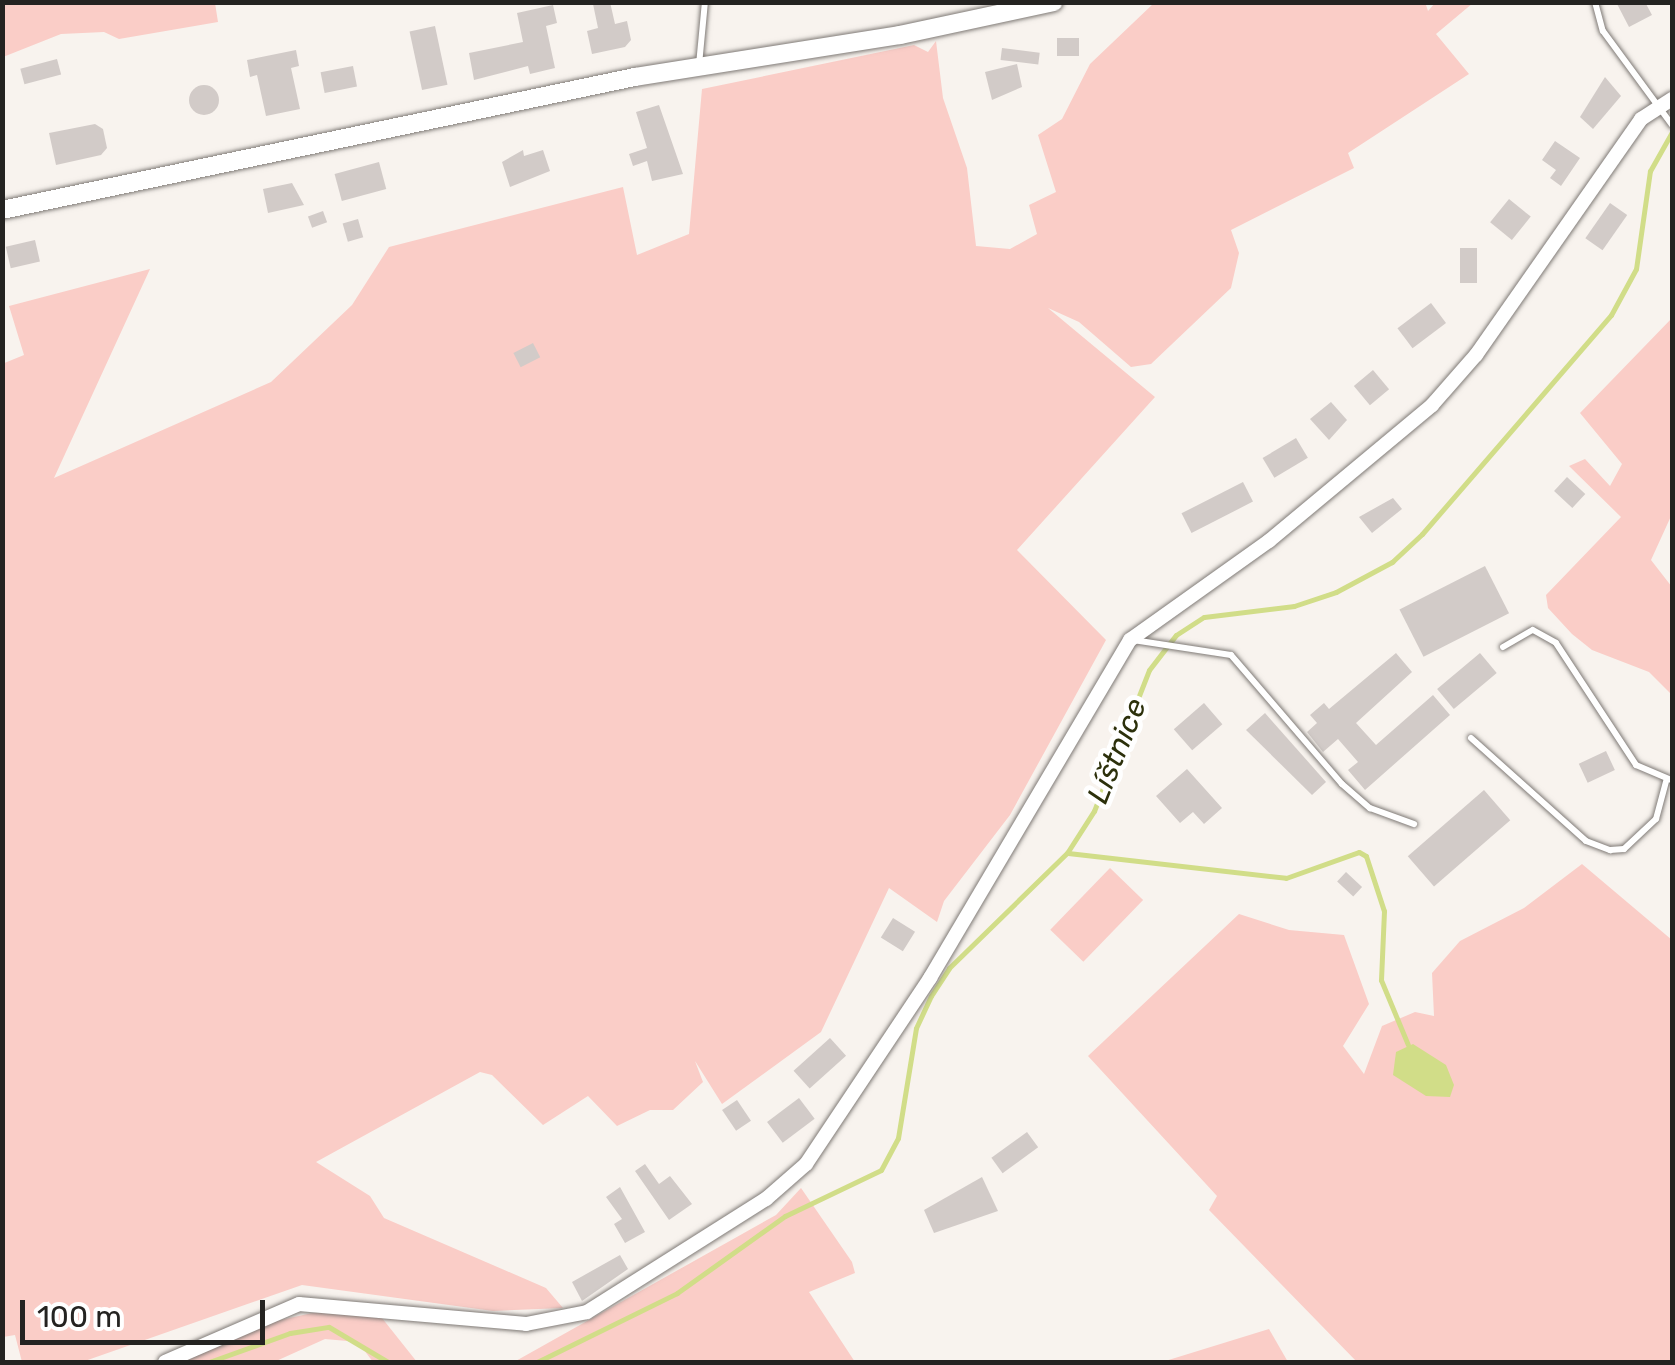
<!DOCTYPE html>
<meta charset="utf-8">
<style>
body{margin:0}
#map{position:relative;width:1675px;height:1365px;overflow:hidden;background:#f8f3ee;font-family:Rubik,sans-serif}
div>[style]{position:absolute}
.green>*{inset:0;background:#facdc7;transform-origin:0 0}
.water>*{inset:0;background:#d1dd88}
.stream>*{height:5px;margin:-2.5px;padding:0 2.5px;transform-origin:2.5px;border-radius:2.5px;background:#d1dd88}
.building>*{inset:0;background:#d2cbc8;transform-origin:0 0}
.round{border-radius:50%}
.roads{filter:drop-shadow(0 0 2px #7f7a76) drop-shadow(0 0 2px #7f7a76)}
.service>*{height:6px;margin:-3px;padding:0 3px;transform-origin:3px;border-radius:3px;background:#fff}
.minor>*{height:14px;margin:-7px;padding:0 7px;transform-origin:7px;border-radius:7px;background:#fff}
.tertiary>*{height:18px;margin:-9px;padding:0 9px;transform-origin:9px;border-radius:9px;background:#fff}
span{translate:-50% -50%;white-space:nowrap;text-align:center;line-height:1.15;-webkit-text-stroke:10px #fff;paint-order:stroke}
.water-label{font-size:30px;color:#2c300b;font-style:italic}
.frame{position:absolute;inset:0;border:5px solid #242321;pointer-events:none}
.scale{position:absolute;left:20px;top:1300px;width:245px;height:45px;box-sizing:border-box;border:5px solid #242321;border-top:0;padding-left:12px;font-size:30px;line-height:35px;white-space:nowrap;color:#242321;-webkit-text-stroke:8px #fff;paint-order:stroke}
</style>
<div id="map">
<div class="green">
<div style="clip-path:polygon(3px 2px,215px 3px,218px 22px,119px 39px,104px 32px,61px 34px,3px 57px)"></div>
<div style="clip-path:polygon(1425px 2px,1428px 11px,1435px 3px,1473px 3px,1436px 34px,1469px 74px,1348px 153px,1354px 168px,1231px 230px,1239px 253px,1231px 288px,1151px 364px,1131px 367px,1079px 322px,1048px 308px,1155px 397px,1017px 550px,1106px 640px,1010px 815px,944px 901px,937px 922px,889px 888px,821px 1032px,722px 1104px,695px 1061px,703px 1082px,673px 1110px,650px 1110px,617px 1126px,588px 1096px,543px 1125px,492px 1075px,480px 1072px,316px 1162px,370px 1196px,384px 1218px,546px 1288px,563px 1308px,493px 1311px,302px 1285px,82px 1362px,22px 1362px,15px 1335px,3px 1337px,2px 364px,24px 355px,9px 306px,150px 269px,54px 478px,271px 382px,352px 305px,389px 247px,623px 187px,637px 255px,689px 234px,702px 89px,914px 45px,928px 52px,936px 41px,943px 98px,967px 168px,976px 246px,1010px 249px,1037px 234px,1029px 205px,1056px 192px,1038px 135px,1062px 119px,1090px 64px,1154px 3px)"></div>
<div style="clip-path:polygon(1672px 318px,1672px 514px,1651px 560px,1672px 587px,1672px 695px,1649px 672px,1592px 650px,1572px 634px,1548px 608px,1546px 595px,1621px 517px,1569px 466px,1585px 459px,1610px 486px,1622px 464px,1580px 413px)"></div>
<div style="clip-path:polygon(1582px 864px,1672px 940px,1672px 1362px,1357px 1362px,1209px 1210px,1217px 1196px,1088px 1056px,1239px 914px,1289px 930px,1344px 935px,1369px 1004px,1343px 1046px,1364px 1074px,1382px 1026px,1415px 1012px,1434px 1016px,1432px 973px,1460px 941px,1524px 908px)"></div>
<div style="left:1110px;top:868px;width:46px;height:86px;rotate:44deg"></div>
<div style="clip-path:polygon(801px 1188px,852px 1262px,855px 1273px,809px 1292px,855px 1362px,514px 1362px,776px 1215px)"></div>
<div style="clip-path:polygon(326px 1310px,382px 1318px,417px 1362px,373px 1362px,358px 1342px,325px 1339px,274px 1362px,183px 1362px,262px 1324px)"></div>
<div style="clip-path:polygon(1269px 1329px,1288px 1362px,1162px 1362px)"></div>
</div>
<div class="water">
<div style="clip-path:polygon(1413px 1044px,1446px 1065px,1454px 1085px,1450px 1097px,1426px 1096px,1393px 1075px,1396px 1052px)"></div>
</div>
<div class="stream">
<div style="left:1068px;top:853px;width:219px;rotate:6.5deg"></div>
<div style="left:1286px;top:878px;width:77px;rotate:-19.6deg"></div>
<div style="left:1359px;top:852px;width:8px;rotate:30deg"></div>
<div style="left:1366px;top:856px;width:58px;rotate:71.9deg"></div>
<div style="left:1384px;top:911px;width:69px;rotate:92.5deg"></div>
<div style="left:1381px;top:980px;width:70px;rotate:67.4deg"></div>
<div style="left:209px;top:1362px;width:86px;rotate:-19.7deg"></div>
<div style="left:290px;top:1333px;width:39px;rotate:-9deg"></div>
<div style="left:329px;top:1327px;width:69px;rotate:30.7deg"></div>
<div style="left:537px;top:1362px;width:156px;rotate:-26.2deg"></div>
<div style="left:677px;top:1293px;width:133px;rotate:-35.5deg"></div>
<div style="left:785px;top:1216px;width:106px;rotate:-25.6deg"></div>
<div style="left:881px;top:1170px;width:36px;rotate:-62deg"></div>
<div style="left:898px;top:1138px;width:111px;rotate:-80.7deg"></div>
<div style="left:916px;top:1028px;width:35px;rotate:-65deg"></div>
<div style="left:931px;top:996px;width:33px;rotate:-57deg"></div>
<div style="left:949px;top:968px;width:165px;rotate:-44.3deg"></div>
<div style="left:1067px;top:853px;width:50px;rotate:-57.3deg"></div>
<div style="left:1094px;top:811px;width:151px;rotate:-68.7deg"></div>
<div style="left:1149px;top:670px;width:44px;rotate:-52.4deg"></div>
<div style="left:1176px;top:635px;width:33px;rotate:-33deg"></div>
<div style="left:1204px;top:617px;width:91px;rotate:-7deg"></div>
<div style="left:1294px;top:606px;width:44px;rotate:-18.4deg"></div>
<div style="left:1336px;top:592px;width:64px;rotate:-28.2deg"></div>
<div style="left:1392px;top:562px;width:41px;rotate:-43deg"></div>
<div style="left:1422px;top:534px;width:289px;rotate:-49.2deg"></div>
<div style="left:1611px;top:315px;width:52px;rotate:-61.5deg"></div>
<div style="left:1636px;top:269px;width:99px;rotate:-81.9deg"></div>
<div style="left:1650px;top:171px;width:45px;rotate:-60.6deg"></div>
</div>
<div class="building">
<div style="clip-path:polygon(610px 2px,615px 24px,627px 21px,631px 40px,625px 47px,592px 54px,587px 31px,598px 28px,593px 4px)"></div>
<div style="clip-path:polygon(1616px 2px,1645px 2px,1652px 15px,1629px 27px)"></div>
<div style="clip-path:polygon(553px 5px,557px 23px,546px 26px,555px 68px,530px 74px,528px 66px,474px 80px,469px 53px,523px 42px,517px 13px)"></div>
<div style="left:435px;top:26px;width:60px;height:26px;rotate:78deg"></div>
<div style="left:1057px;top:38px;width:22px;height:18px"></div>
<div style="left:1002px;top:48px;width:38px;height:12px;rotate:7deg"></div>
<div style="clip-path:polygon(296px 50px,299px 66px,291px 68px,300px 109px,266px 116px,257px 75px,250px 77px,247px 60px)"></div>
<div style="left:57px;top:59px;width:16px;height:38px;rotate:75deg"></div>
<div style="clip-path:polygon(1017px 64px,1022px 87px,992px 100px,985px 72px)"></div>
<div style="left:353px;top:66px;width:21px;height:33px;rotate:79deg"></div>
<div style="clip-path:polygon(1605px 77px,1621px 96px,1593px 129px,1580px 117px)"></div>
<div class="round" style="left:189px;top:85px;width:30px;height:30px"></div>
<div style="clip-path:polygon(659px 105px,683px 174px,652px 181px,647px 161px,633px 166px,629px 154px,647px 148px,636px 112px)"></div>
<div style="clip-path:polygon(95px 124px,103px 129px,107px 148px,101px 155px,56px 165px,49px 133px)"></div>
<div style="clip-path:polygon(1555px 141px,1580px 158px,1561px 186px,1550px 178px,1556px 170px,1542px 160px)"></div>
<div style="clip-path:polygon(523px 150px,524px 156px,543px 150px,550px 171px,510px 187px,502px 162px)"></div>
<div style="left:379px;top:162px;width:28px;height:46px;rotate:75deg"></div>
<div style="clip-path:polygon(292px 183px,304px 205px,268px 213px,263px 189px)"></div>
<div style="left:1509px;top:199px;width:28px;height:30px;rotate:39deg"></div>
<div style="left:1610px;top:203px;width:21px;height:43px;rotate:35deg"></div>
<div style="left:323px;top:211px;width:12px;height:16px;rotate:70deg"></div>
<div style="left:358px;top:219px;width:19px;height:16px;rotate:74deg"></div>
<div style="left:35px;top:240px;width:22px;height:30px;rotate:77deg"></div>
<div style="left:1460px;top:248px;width:17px;height:35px"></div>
<div style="left:1431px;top:303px;width:25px;height:42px;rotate:53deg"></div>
<div style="left:533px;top:343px;width:16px;height:22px;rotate:63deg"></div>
<div style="left:1373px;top:370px;width:25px;height:25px;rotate:50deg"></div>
<div style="clip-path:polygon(1331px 402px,1347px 420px,1329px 440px,1310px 419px)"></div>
<div style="left:1296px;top:438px;width:23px;height:39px;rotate:59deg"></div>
<div style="left:1567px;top:477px;width:25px;height:19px;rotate:43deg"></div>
<div style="left:1243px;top:482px;width:22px;height:69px;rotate:63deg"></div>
<div style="clip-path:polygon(1393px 498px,1402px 509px,1372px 533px,1359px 517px)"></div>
<div style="left:1485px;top:566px;width:53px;height:96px;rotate:63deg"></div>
<div style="clip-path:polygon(1396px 653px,1412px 672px,1356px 723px,1376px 745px,1433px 695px,1450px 715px,1365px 790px,1348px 770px,1358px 762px,1338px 739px,1323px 752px,1307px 732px,1317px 723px,1310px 715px,1324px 703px,1329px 709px)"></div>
<div style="left:1480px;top:653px;width:26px;height:56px;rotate:50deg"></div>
<div style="left:1204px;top:703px;width:28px;height:40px;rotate:49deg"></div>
<div style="clip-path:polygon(1265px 713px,1326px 782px,1312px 795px,1246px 730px)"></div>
<div style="left:1606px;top:751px;width:21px;height:30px;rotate:65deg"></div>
<div style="clip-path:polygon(1187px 769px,1222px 808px,1204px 824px,1193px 812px,1180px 823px,1156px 796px)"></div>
<div style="left:1484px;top:790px;width:40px;height:101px;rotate:49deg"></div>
<div style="left:1346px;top:872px;width:22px;height:13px;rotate:43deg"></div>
<div style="left:893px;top:918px;width:26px;height:23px;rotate:32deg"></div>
<div style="left:830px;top:1038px;width:24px;height:49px;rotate:48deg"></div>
<div style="left:799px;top:1098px;width:26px;height:40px;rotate:53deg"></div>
<div style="left:737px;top:1100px;width:25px;height:18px;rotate:56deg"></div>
<div style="left:1027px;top:1132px;width:19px;height:44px;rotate:54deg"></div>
<div style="clip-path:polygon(645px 1164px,659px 1184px,670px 1176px,692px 1204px,669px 1220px,635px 1171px)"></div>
<div style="clip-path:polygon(982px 1177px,998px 1211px,934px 1233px,924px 1210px)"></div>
<div style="clip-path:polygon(620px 1187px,645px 1232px,625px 1243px,614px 1224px,622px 1219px,606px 1197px)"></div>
<div style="clip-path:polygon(620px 1255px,628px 1269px,582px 1301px,572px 1282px)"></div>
</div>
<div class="roads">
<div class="service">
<div style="left:1595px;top:2px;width:30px;rotate:75deg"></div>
<div style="left:1603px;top:31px;width:117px;rotate:53.7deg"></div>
<div style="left:699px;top:65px;width:63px;rotate:-84.6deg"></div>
<div style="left:1133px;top:640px;width:99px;rotate:8.7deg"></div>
<div style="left:1231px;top:655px;width:170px;rotate:49.3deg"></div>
<div style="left:1342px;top:784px;width:37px;rotate:41deg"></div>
<div style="left:1370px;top:808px;width:47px;rotate:20deg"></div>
<div style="left:1503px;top:647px;width:34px;rotate:-30deg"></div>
<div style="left:1533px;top:630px;width:26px;rotate:29deg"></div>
<div style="left:1556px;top:643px;width:146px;rotate:56.7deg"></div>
<div style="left:1636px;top:765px;width:39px;rotate:23deg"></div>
<div style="left:1471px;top:738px;width:154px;rotate:41.8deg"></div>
<div style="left:1586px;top:841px;width:26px;rotate:21deg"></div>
<div style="left:1610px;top:850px;width:14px;rotate:-4deg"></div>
<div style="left:1624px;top:849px;width:44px;rotate:-43.2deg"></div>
<div style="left:1656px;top:819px;width:39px;rotate:-75deg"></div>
</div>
<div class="minor">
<div style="left:165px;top:1362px;width:146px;rotate:-23.4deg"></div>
<div style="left:299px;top:1304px;width:228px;rotate:5deg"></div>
<div style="left:526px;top:1324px;width:62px;rotate:-11.1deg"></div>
<div style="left:587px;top:1312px;width:212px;rotate:-32.3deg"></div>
<div style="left:766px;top:1199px;width:53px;rotate:-41.2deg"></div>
<div style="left:806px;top:1164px;width:224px;rotate:-56.3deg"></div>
<div style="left:930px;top:978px;width:393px;rotate:-59.4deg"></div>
<div style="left:1130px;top:640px;width:171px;rotate:-35.5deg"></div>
<div style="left:1269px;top:541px;width:212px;rotate:-39.8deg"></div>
<div style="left:1432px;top:405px;width:67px;rotate:-48.7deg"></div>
<div style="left:1476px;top:355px;width:288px;rotate:-55deg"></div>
<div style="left:1641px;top:119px;width:37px;rotate:-33deg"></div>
</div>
<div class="tertiary">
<div style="left:2px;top:210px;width:647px;rotate:-11.87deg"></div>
<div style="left:635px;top:77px;width:268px;rotate:-9deg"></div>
<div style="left:900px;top:35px;width:157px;rotate:-12.1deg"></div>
</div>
</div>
<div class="water-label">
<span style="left:1117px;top:751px;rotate:-68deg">Líštnice</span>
</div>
<div class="frame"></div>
<div class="scale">100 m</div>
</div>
